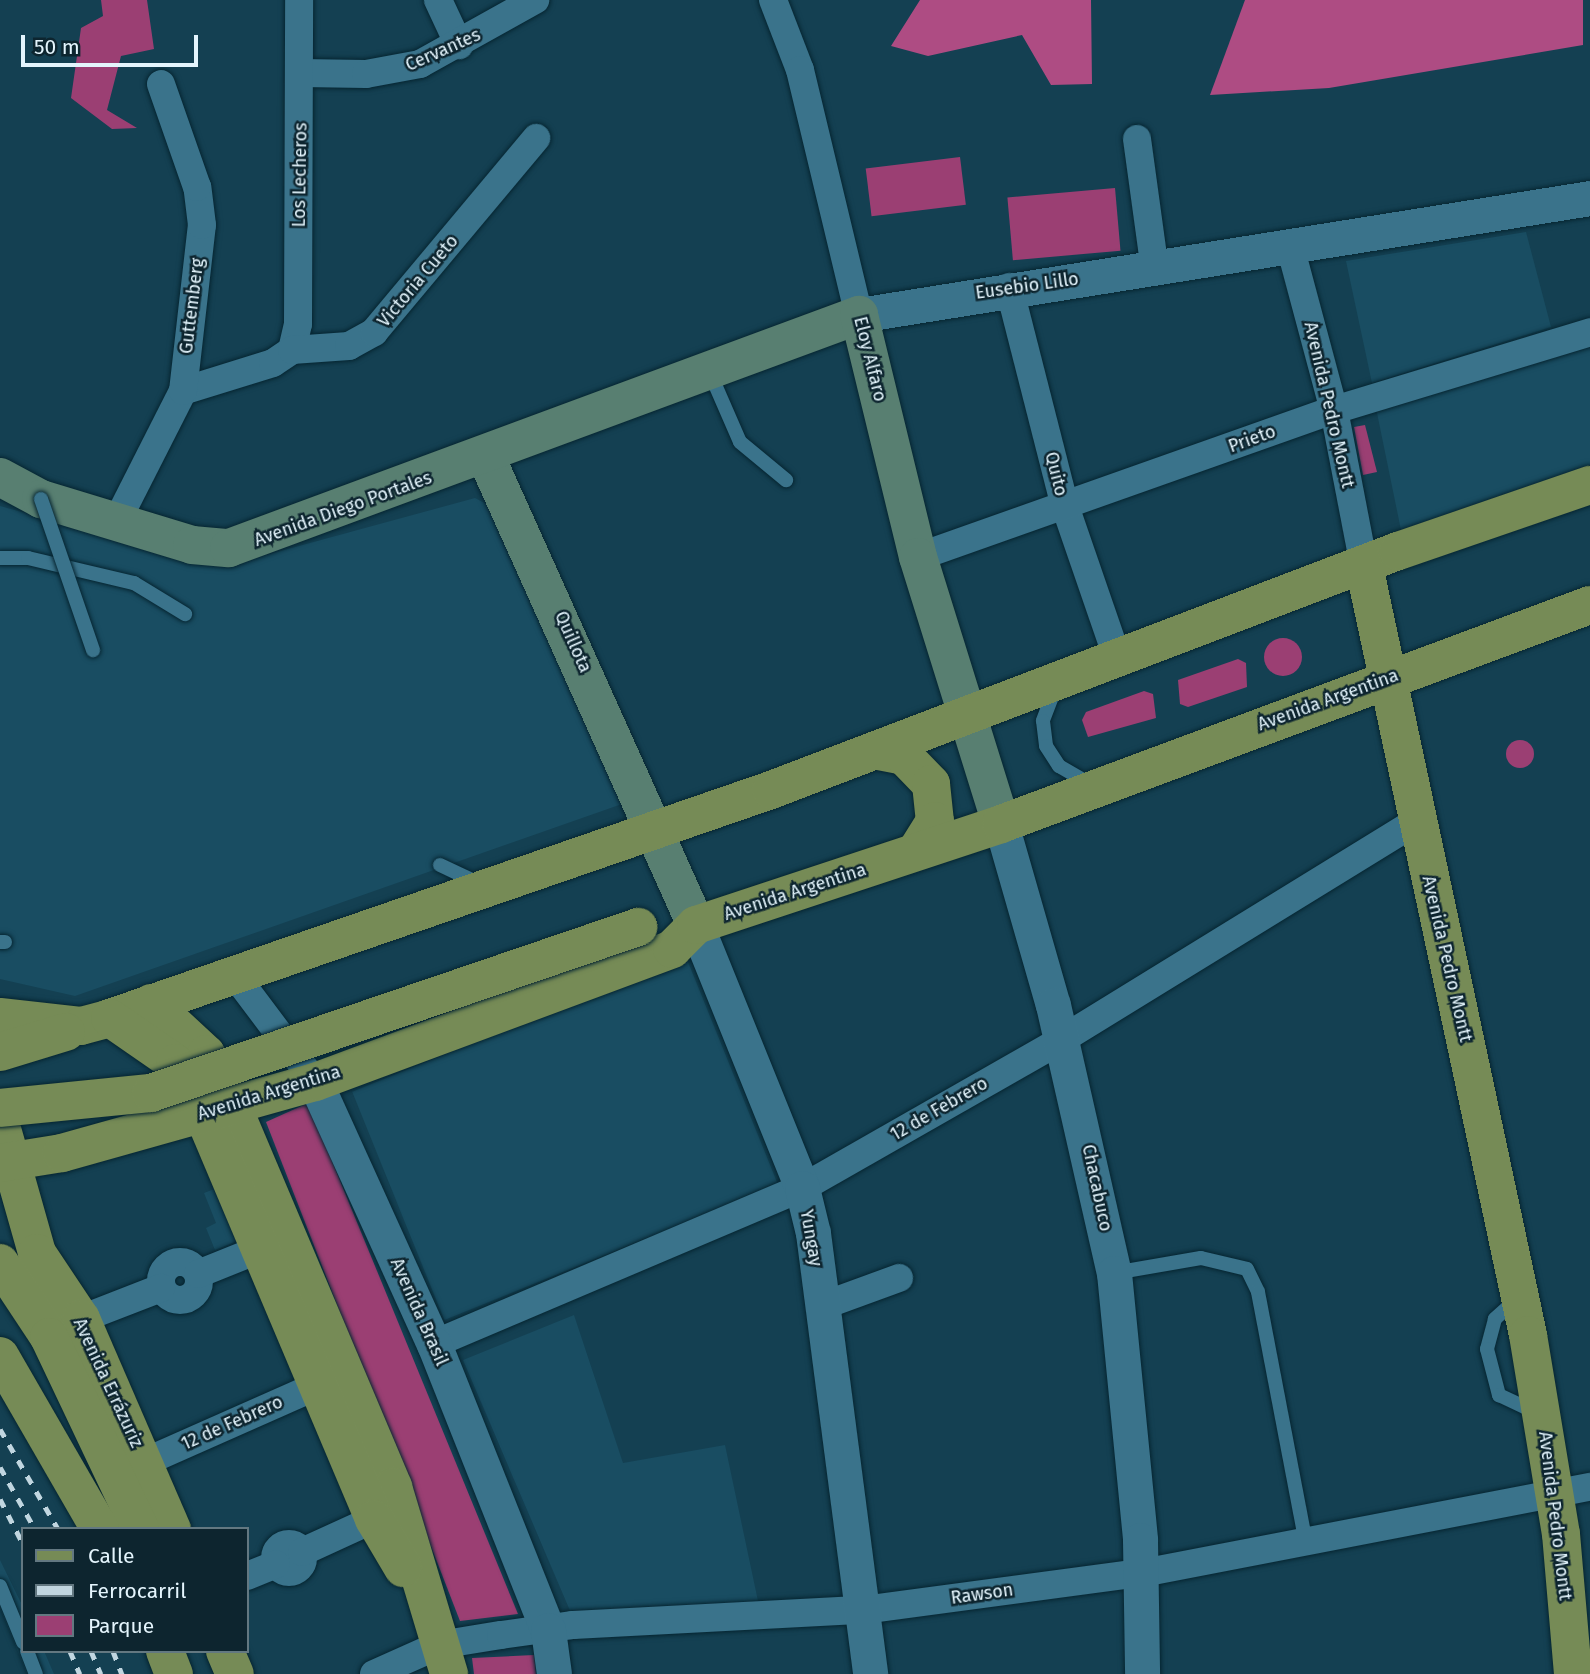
<!DOCTYPE html>
<meta charset="utf-8">
<style>
body{margin:0}
#map{position:relative;width:1590px;height:1674px;overflow:hidden;background:#144052;font-family:"Fira Sans",sans-serif}
div>[style]{position:absolute}
.built>*{inset:0;background:#194d62;transform-origin:0 0}
.green>*{inset:0;background:#9b3f73;transform-origin:0 0}
.round{border-radius:50%}
.forest>*{inset:0;background:#ae4c83}
.roads{filter:drop-shadow(0 0 2px #062531) drop-shadow(0 0 2px #062531)}
.service>*{height:14px;margin:-7px;padding:0 7px;transform-origin:7px;border-radius:7px;background:#3a738b}
.minor>*{height:28px;margin:-14px;padding:0 14px;transform-origin:14px;border-radius:14px;background:#3a738b}
.minor>.ring{margin:-14px;padding:0;box-sizing:content-box;background:none;border:28px solid #3a738b;border-radius:50%}
.tertiary>*{height:35px;margin:-17.5px;padding:0 17.5px;transform-origin:17.5px;border-radius:17.5px;background:#3a738b}
.secondary>*{height:38px;margin:-19px;padding:0 19px;transform-origin:19px;border-radius:19px;background:#587f71}
.primary>*{height:38px;margin:-19px;padding:0 19px;transform-origin:19px;border-radius:19px;background:#768b56}
.rail>*{height:5px;margin-top:-2.5px;transform-origin:0;background:repeating-linear-gradient(90deg,#c1d6e0 0 9px,transparent 0 18px)}
.bridges{filter:drop-shadow(0 0 2px #062531) drop-shadow(0 0 2px #062531)}
.service-bridge>*{height:14px;margin:-7px;padding:0 7px;transform-origin:7px;border-radius:7px;background:#3a738b}
.primary-bridge>*{height:38px;margin:-19px;padding:0 19px;transform-origin:19px;border-radius:19px;background:#768b56}
span{translate:-50% -50%;white-space:nowrap;text-align:center;line-height:1.15;-webkit-text-stroke:5px #0d252f;paint-order:stroke}
.street-label{font-size:18px;color:#e4f5fd}
.legend{position:absolute;left:21px;top:1527px;width:228px;height:126px;box-sizing:border-box;background:#0d252f;border:2px solid #637881;margin:0;padding:9px 12px;list-style:none;font-size:21px;color:#e4f5fd}
.legend li{display:flex;align-items:center;gap:14px;height:35px}
.legend b{width:35px;border:2px solid #637881}
.scale{position:absolute;left:21px;top:35px;width:177px;height:32px;box-sizing:border-box;border:4px solid #e4f5fd;border-top:0;padding-left:9px;font-size:21px;line-height:24px;white-space:nowrap;color:#e4f5fd;-webkit-text-stroke:5px #0d252f;paint-order:stroke}
</style>
<div id="map">
<div class="built">
<div style="clip-path:polygon(1526px 232px,1551px 327px,1372px 383px,1346px 261px)"></div>
<div style="clip-path:polygon(1590px 345px,1590px 465px,1401px 530px,1376px 408px)"></div>
<div style="clip-path:polygon(475px 498px,492px 507px,622px 804px,75px 996px,0 979px,0 506px,222px 567px)"></div>
<div style="left:686px;top:957px;width:246px;height:360px;rotate:68deg"></div>
<div style="clip-path:polygon(222px 1186px,244px 1238px,215px 1250px,206px 1228px,216px 1223px,204px 1193px)"></div>
<div style="clip-path:polygon(574px 1315px,623px 1463px,725px 1445px,758px 1601px,571px 1613px,463px 1360px)"></div>
<div style="clip-path:polygon(0 1560px,23px 1607px,23px 1651px,44px 1651px,54px 1674px,27px 1674px,0 1608px)"></div>
</div>
<div class="green">
<div style="clip-path:polygon(101px 0,147px 0,154px 49px,121px 56px,107px 110px,137px 128px,112px 129px,71px 98px,81px 28px,103px 16px)"></div>
<div style="left:960px;top:157px;width:48px;height:95px;rotate:83deg"></div>
<div style="left:1115px;top:188px;width:63px;height:108px;rotate:85deg"></div>
<div style="clip-path:polygon(1365px 425px,1377px 472px,1363px 475px,1354px 427px)"></div>
<div class="round" style="left:1264px;top:638px;width:38px;height:38px"></div>
<div style="clip-path:polygon(1238px 659px,1246px 663px,1247px 687px,1188px 707px,1180px 704px,1178px 680px)"></div>
<div style="clip-path:polygon(1144px 691px,1153px 694px,1156px 718px,1088px 737px,1082px 720px,1086px 712px)"></div>
<div class="round" style="left:1506px;top:740px;width:28px;height:28px"></div>
<div style="clip-path:polygon(308px 1103px,518px 1614px,460px 1621px,266px 1122px)"></div>
<div style="clip-path:polygon(534px 1655px,536px 1674px,474px 1674px,472px 1658px)"></div>
</div>
<div class="forest">
<div style="clip-path:polygon(920px 0,1091px 0,1092px 84px,1051px 85px,1022px 35px,928px 56px,891px 46px)"></div>
<div style="clip-path:polygon(1245px 0,1583px 0,1583px 45px,1329px 88px,1210px 95px)"></div>
</div>
<div class="roads">
<div class="service">
<div style="left:710px;top:373px;width:75px;rotate:66.5deg"></div>
<div style="left:740px;top:442px;width:60px;rotate:39.6deg"></div>
<div style="left:0;top:558px;width:28px"></div>
<div style="left:28px;top:558px;width:109px;rotate:13.3deg"></div>
<div style="left:134px;top:583px;width:60px;rotate:31.3deg"></div>
<div style="left:1055px;top:689px;width:34px;rotate:111deg"></div>
<div style="left:1043px;top:721px;width:25px;rotate:83deg"></div>
<div style="left:1046px;top:746px;width:24px;rotate:57deg"></div>
<div style="left:1059px;top:766px;width:34px;rotate:30deg"></div>
<div style="left:440px;top:865px;width:42px;rotate:25.3deg"></div>
<div style="left:0;top:942px;width:5px"></div>
<div style="left:1114px;top:1273px;width:88px;rotate:-9.8deg"></div>
<div style="left:1201px;top:1258px;width:47px;rotate:13.4deg"></div>
<div style="left:1247px;top:1269px;width:25px;rotate:64deg"></div>
<div style="left:1258px;top:1292px;width:251px;rotate:79.2deg"></div>
<div style="left:1517px;top:1299px;width:30px;rotate:138deg"></div>
<div style="left:1495px;top:1319px;width:31px;rotate:105deg"></div>
<div style="left:1487px;top:1349px;width:48px;rotate:75.4deg"></div>
<div style="left:1499px;top:1395px;width:42px;rotate:25.3deg"></div>
<div style="left:0;top:1586px;width:61px;rotate:67.7deg"></div>
<div style="left:27px;top:1651px;width:25px;rotate:69deg"></div>
</div>
<div class="minor">
<div style="left:438px;top:0;width:50px;rotate:65deg"></div>
<div style="left:773px;top:0;width:75px;rotate:68.9deg"></div>
<div style="left:800px;top:70px;width:252px;rotate:76.5deg"></div>
<div style="left:301px;top:73px;width:65px;rotate:0.9deg"></div>
<div style="left:366px;top:74px;width:55px;rotate:-10.5deg"></div>
<div style="left:420px;top:64px;width:132px;rotate:-29.1deg"></div>
<div style="left:1137px;top:139px;width:132px;rotate:82.2deg"></div>
<div style="left:1291px;top:250px;width:166px;rotate:75deg"></div>
<div style="left:1334px;top:410px;width:159px;rotate:79.1deg"></div>
<div style="left:1009px;top:287px;width:226px;rotate:75.7deg"></div>
<div style="left:1065px;top:506px;width:160px;rotate:71deg"></div>
<div style="left:292px;top:350px;width:27px;rotate:-77deg"></div>
<div style="left:298px;top:324px;width:324px;rotate:-89.8deg"></div>
<div style="left:183px;top:391px;width:94px;rotate:-17.3deg"></div>
<div style="left:273px;top:363px;width:23px;rotate:-34deg"></div>
<div style="left:292px;top:350px;width:57px;rotate:-4deg"></div>
<div style="left:349px;top:346px;width:29px;rotate:-29deg"></div>
<div style="left:374px;top:332px;width:253px;rotate:-50.1deg"></div>
<div style="left:118px;top:519px;width:144px;rotate:-63.1deg"></div>
<div style="left:183px;top:391px;width:167px;rotate:-83.5deg"></div>
<div style="left:202px;top:225px;width:38px;rotate:-97deg"></div>
<div style="left:197px;top:187px;width:109px;rotate:-109.3deg"></div>
<div style="left:918px;top:557px;width:441px;rotate:-19.5deg"></div>
<div style="left:1334px;top:410px;width:268px;rotate:-16.9deg"></div>
<div style="left:234px;top:974px;width:135px;rotate:53.1deg"></div>
<div class="ring" style="left:161px;top:1262px;width:10px;height:10px"></div>
<div style="left:198px;top:1274px;width:65px;rotate:-21.8deg"></div>
<div style="left:822px;top:1306px;width:82px;rotate:-20deg"></div>
<div style="left:81px;top:1319px;width:86px;rotate:-21.2deg"></div>
<div style="left:434px;top:1344px;width:400px;rotate:-23deg"></div>
<div style="left:802px;top:1188px;width:298px;rotate:-29.7deg"></div>
<div style="left:1061px;top:1040px;width:417px;rotate:-31.6deg"></div>
<div style="left:145px;top:1462px;width:190px;rotate:-23.9deg"></div>
<div class="ring" style="left:275px;top:1544px;width:0;height:0"></div>
<div style="left:302px;top:1552px;width:79px;rotate:-24.6deg"></div>
<div style="left:247px;top:1576px;width:31px;rotate:-22deg"></div>
<div style="left:374px;top:1674px;width:71px;rotate:-24deg"></div>
<div style="left:439px;top:1645px;width:63px;rotate:-9.2deg"></div>
<div style="left:501px;top:1635px;width:73px;rotate:-7.9deg"></div>
<div style="left:573px;top:1625px;width:290px;rotate:-3deg"></div>
<div style="left:863px;top:1610px;width:281px;rotate:-7.6deg"></div>
<div style="left:1142px;top:1573px;width:456px;rotate:-10.9deg"></div>
</div>
<div class="tertiary">
<div style="left:859px;top:315px;width:740px;rotate:-9.09deg"></div>
<div style="left:1001px;top:824px;width:188px;rotate:74deg"></div>
<div style="left:1053px;top:1005px;width:275px;rotate:77.2deg"></div>
<div style="left:1114px;top:1273px;width:268px;rotate:84.4deg"></div>
<div style="left:1140px;top:1540px;width:134px;rotate:89.1deg"></div>
<div style="left:696px;top:925px;width:284px;rotate:68deg"></div>
<div style="left:802px;top:1188px;width:46px;rotate:76.3deg"></div>
<div style="left:813px;top:1233px;width:445px;rotate:82.6deg"></div>
<div style="left:315px;top:1082px;width:288px;rotate:65.6deg"></div>
<div style="left:434px;top:1344px;width:308px;rotate:68.3deg"></div>
<div style="left:548px;top:1630px;width:44px;rotate:82.2deg"></div>
</div>
<div class="secondary">
<div style="left:486px;top:457px;width:513px;rotate:65.83deg"></div>
<div style="left:0;top:477px;width:47px;rotate:28.2deg"></div>
<div style="left:41px;top:499px;width:158px;rotate:16.9deg"></div>
<div style="left:192px;top:545px;width:37px;rotate:5deg"></div>
<div style="left:229px;top:548px;width:672px;rotate:-20.3deg"></div>
<div style="left:859px;top:315px;width:249px;rotate:76.3deg"></div>
<div style="left:918px;top:557px;width:280px;rotate:72.7deg"></div>
</div>
<div class="primary">
<div style="left:1364px;top:566px;width:786px;rotate:77.96deg"></div>
<div style="left:1528px;top:1335px;width:202px;rotate:80.6deg"></div>
<div style="left:1561px;top:1534px;width:141px;rotate:85.1deg"></div>
<div style="left:879px;top:751px;width:25px;rotate:11deg"></div>
<div style="left:904px;top:756px;width:39px;rotate:46deg"></div>
<div style="left:931px;top:784px;width:37px;rotate:84deg"></div>
<div style="left:935px;top:821px;width:36px;rotate:122deg"></div>
<div style="left:151px;top:1003px;width:75px;rotate:42.8deg"></div>
<div style="left:206px;top:1054px;width:55px;rotate:63deg"></div>
<div style="left:231px;top:1103px;width:417px;rotate:67.1deg"></div>
<div style="left:393px;top:1487px;width:195px;rotate:73.3deg"></div>
<div style="left:0;top:1017px;width:81px;rotate:6.3deg"></div>
<div style="left:81px;top:1026px;width:30px;rotate:-15deg"></div>
<div style="left:110px;top:1018px;width:699px;rotate:-19.03deg"></div>
<div style="left:771px;top:790px;width:671px;rotate:-20.87deg"></div>
<div style="left:1398px;top:551px;width:203px;rotate:-19deg"></div>
<div style="left:110px;top:1018px;width:79px;rotate:34.7deg"></div>
<div style="left:175px;top:1063px;width:58px;rotate:61.2deg"></div>
<div style="left:203px;top:1114px;width:440px;rotate:67.1deg"></div>
<div style="left:374px;top:1519px;width:57px;rotate:59.4deg"></div>
<div style="left:0;top:1052px;width:69px;rotate:-16.9deg"></div>
<div style="left:0;top:1122px;width:136px;rotate:74.2deg"></div>
<div style="left:37px;top:1253px;width:79px;rotate:56.3deg"></div>
<div style="left:81px;top:1319px;width:229px;rotate:66.6deg"></div>
<div style="left:0;top:1163px;width:63px;rotate:-9.2deg"></div>
<div style="left:62px;top:1153px;width:263px;rotate:-15.7deg"></div>
<div style="left:315px;top:1082px;width:381px;rotate:-20.4deg"></div>
<div style="left:672px;top:949px;width:34px;rotate:-45deg"></div>
<div style="left:696px;top:925px;width:321px;rotate:-18.3deg"></div>
<div style="left:1001px;top:824px;width:628px;rotate:-20.4deg"></div>
<div style="left:0;top:1263px;width:89px;rotate:56.5deg"></div>
<div style="left:49px;top:1337px;width:212px;rotate:64.6deg"></div>
<div style="left:0;top:1356px;width:200px;rotate:60deg"></div>
<div style="left:165px;top:1651px;width:25px;rotate:69deg"></div>
<div style="left:225px;top:1651px;width:25px;rotate:67deg"></div>
</div>
</div>
<div class="rail">
<div style="left:0;top:1429px;width:116px;rotate:59.9deg"></div>
<div style="left:0;top:1467px;width:71px;rotate:60.6deg"></div>
<div style="left:0;top:1499px;width:51px;rotate:62.9deg"></div>
<div style="left:70px;top:1651px;width:25px;rotate:67deg"></div>
<div style="left:91px;top:1651px;width:25px;rotate:67deg"></div>
<div style="left:113px;top:1651px;width:25px;rotate:69deg"></div>
</div>
<div class="bridges">
<div class="service-bridge">
<div style="left:41px;top:499px;width:160px;rotate:71deg"></div>
</div>
<div class="primary-bridge">
<div style="left:0;top:1108px;width:152px;rotate:-5.7deg"></div>
<div style="left:151px;top:1093px;width:515px;rotate:-18.82deg"></div>
</div>
</div>
<div class="street-label">
<span style="left:443px;top:50px;rotate:-24deg">Cervantes</span>
<span style="left:300px;top:175px;rotate:-89deg">Los Lecheros</span>
<span style="left:418px;top:281px;rotate:-50deg">Victoria Cueto</span>
<span style="left:1027px;top:286px;rotate:-8deg">Eusebio Lillo</span>
<span style="left:192px;top:306px;rotate:-83deg">Guttemberg</span>
<span style="left:870px;top:359px;rotate:76deg">Eloy Alfaro</span>
<span style="left:1329px;top:405px;rotate:77deg">Avenida Pedro Montt</span>
<span style="left:1252px;top:439px;rotate:-20deg">Prieto</span>
<span style="left:1056px;top:474px;rotate:76deg">Quito</span>
<span style="left:343px;top:509px;rotate:-20deg">Avenida Diego Portales</span>
<span style="left:573px;top:642px;rotate:66deg">Quillota</span>
<span style="left:1328px;top:700px;rotate:-20deg">Avenida Argentina</span>
<span style="left:795px;top:892px;rotate:-18deg">Avenida Argentina</span>
<span style="left:1447px;top:959px;rotate:77deg">Avenida Pedro Montt</span>
<span style="left:269px;top:1093px;rotate:-17deg">Avenida Argentina</span>
<span style="left:939px;top:1109px;rotate:-30deg">12 de Febrero</span>
<span style="left:1097px;top:1188px;rotate:78deg">Chacabuco</span>
<span style="left:811px;top:1238px;rotate:80deg">Yungay</span>
<span style="left:419px;top:1312px;rotate:66deg">Avenida Brasil</span>
<span style="left:108px;top:1383px;rotate:65deg">Avenida Errázuriz</span>
<span style="left:232px;top:1423px;rotate:-24deg">12 de Febrero</span>
<span style="left:1555px;top:1516px;rotate:83deg">Avenida Pedro Montt</span>
<span style="left:982px;top:1594px;rotate:-8deg">Rawson</span>
</div>
<ul class="legend">
<li><b style="height:9px;background:#768b56"></b>Calle</li>
<li><b style="height:9px;background:#c1d6e0"></b>Ferrocarril</li>
<li><b style="height:19px;background:#9b3f73"></b>Parque</li>
</ul>
<div class="scale">50 m</div>
</div>
